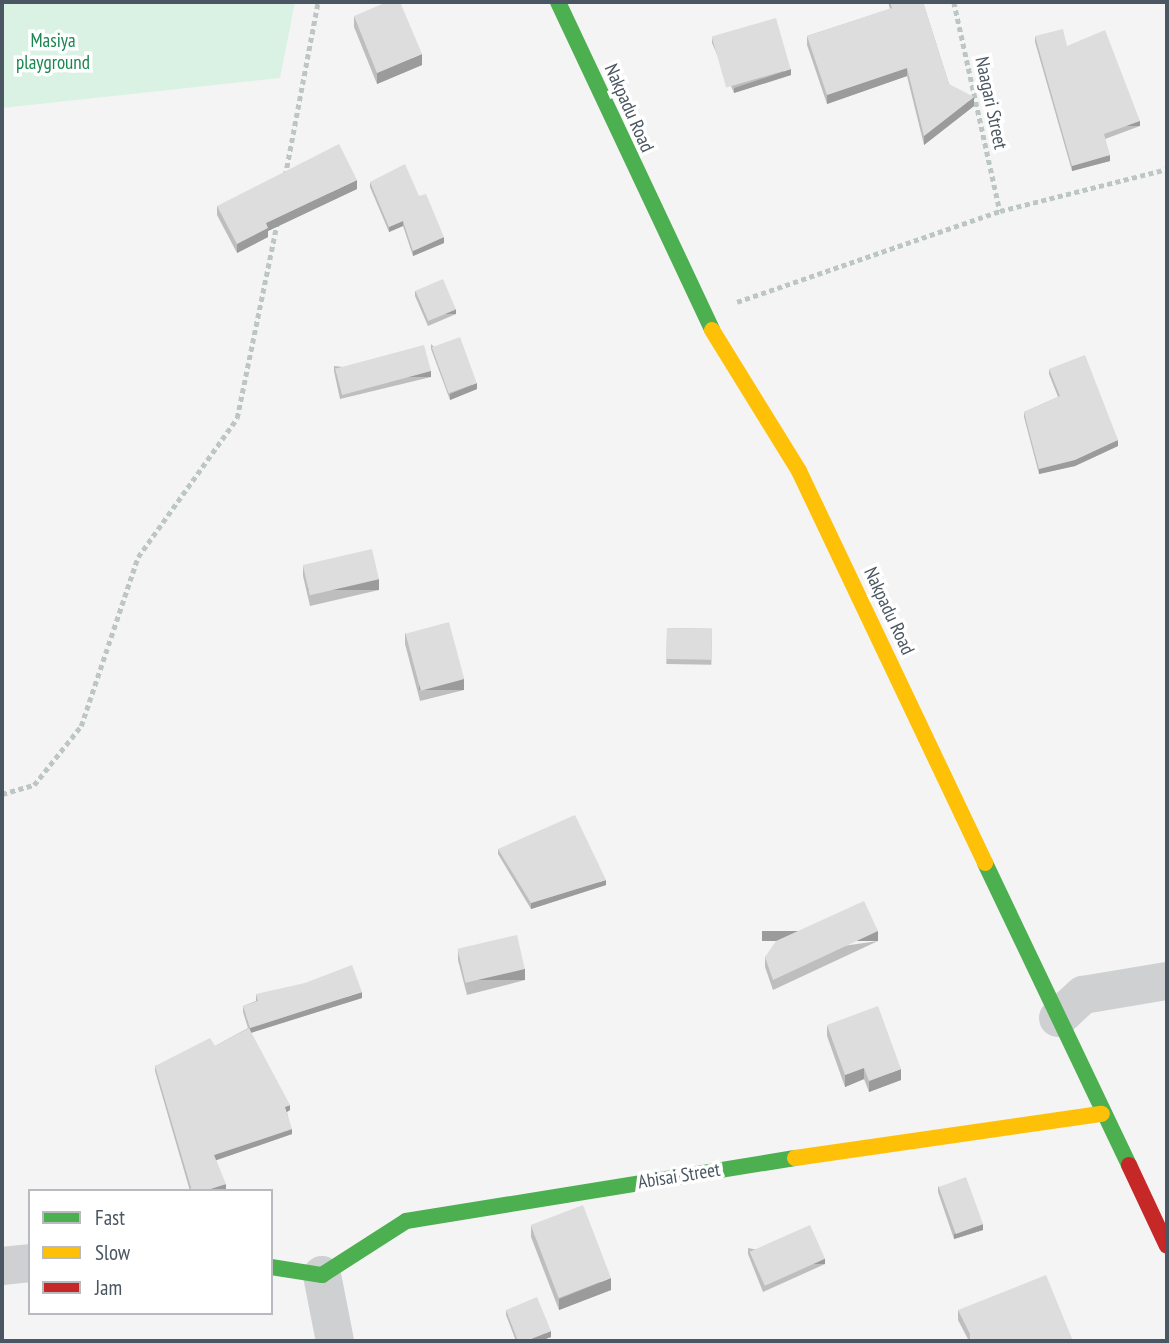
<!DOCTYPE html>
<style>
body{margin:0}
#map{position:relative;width:1169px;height:1343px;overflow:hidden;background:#f4f4f4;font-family:"PT Sans Narrow",sans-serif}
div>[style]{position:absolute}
.green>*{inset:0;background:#d9f2e3}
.path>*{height:4.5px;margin-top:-2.25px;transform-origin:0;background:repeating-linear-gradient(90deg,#bcc7c4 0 5px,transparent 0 8.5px)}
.street>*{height:38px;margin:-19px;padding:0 19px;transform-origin:19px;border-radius:19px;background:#ced0d2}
.fast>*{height:16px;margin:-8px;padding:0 8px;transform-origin:8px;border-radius:8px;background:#4caf50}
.slow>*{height:16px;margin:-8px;padding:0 8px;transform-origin:8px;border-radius:8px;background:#ffc107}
.jam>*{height:16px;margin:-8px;padding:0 8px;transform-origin:8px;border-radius:8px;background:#c62828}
.wall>*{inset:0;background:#bebebf;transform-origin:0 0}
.shaded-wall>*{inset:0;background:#9b9b9b;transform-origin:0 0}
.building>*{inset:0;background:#ddddde;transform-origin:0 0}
span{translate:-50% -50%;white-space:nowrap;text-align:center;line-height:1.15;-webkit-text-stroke:7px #fff;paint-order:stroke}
.park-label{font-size:19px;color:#17864f}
.street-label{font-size:19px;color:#4a5661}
.frame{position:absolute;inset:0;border:4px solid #4a5661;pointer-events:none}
.legend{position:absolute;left:28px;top:1189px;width:245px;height:126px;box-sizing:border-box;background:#fff;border:2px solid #b7bbc0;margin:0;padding:9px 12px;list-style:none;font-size:21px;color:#4a5661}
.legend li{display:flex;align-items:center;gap:14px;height:35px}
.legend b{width:35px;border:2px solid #b7bbc0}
</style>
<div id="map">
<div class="green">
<div style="clip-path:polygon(2px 2px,295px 2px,280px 78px,2px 108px)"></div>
</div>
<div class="path">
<div style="left:954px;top:2px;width:214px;rotate:77.6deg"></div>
<div style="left:285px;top:176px;width:177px;rotate:-79.3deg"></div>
<div style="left:737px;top:302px;width:278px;rotate:-19.1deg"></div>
<div style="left:1000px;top:211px;width:172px;rotate:-14.1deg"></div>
<div style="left:2px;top:794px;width:33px;rotate:-16deg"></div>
<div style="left:34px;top:785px;width:75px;rotate:-51.5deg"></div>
<div style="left:81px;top:726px;width:178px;rotate:-71.4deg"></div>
<div style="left:138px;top:557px;width:171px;rotate:-54.5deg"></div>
<div style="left:237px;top:418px;width:199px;rotate:-78.4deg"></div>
</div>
<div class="street">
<div style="left:1058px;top:1018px;width:34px;rotate:-43deg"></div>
<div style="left:1083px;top:995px;width:85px;rotate:-9.5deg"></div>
<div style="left:2px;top:1266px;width:28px;rotate:-6deg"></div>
<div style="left:322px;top:1275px;width:67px;rotate:78.9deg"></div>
</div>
<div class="fast">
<div style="left:558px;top:2px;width:362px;rotate:64.8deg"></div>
<div style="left:985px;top:863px;width:335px;rotate:64.5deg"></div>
<div style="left:271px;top:1267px;width:52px;rotate:8.9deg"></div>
<div style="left:322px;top:1275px;width:100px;rotate:-32.7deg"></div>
<div style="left:406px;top:1221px;width:394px;rotate:-9.2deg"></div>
</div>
<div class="slow">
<div style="left:712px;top:330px;width:166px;rotate:58.3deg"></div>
<div style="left:799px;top:471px;width:434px;rotate:64.6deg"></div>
<div style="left:795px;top:1158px;width:310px;rotate:-8.2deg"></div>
</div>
<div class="jam">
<div style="left:1129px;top:1165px;width:89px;rotate:64.9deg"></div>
</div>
<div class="wall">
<div style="clip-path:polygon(888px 2px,923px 2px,949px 84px,974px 106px,924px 145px,907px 76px,827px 104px,807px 45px,807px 36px,890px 9px)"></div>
<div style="clip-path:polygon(354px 16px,422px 65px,377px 84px,354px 27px)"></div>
<div style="clip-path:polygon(1035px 36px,1067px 46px,1140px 126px,1105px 139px,1110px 161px,1072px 171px,1035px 42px)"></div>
<div style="clip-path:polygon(712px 37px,791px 75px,734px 93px,712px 43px)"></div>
<div style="clip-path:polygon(370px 182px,419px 196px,444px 243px,413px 256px,403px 226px,389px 232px,370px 187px)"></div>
<div style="clip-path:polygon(357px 189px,268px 231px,268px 237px,237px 253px,217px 215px,217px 206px)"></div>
<div style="clip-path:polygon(415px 291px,456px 314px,428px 326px,415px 296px)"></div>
<div style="clip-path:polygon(431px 344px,477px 389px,450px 400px,431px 349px)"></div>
<div style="clip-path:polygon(334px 366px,431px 377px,340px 399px,334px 371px)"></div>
<div style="clip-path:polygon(1049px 369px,1118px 446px,1075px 466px,1039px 474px,1024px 417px,1024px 412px,1058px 397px,1049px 374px)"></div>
<div style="clip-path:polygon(303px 565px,379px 590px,310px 606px,303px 576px)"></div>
<div style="left:667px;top:628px;width:45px;height:36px;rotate:1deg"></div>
<div style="clip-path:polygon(405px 633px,464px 690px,420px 701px,405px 644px)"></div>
<div style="clip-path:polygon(498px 849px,606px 885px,531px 909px,498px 854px)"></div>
<div style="clip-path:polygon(878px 941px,773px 990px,765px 967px,765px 957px)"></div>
<div style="clip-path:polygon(458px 949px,525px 980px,467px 995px,458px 960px)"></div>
<div style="clip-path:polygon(256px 994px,362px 998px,251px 1033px,290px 1110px,287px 1112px,292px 1134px,216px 1160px,226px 1189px,221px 1191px,190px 1191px,155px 1071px,155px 1066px,215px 1046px,248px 1028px,243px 1012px,243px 1006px,256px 1001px)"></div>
<div style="clip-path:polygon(827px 1025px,901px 1080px,869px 1092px,864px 1079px,845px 1087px,827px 1036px)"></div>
<div style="clip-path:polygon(938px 1186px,983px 1230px,954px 1239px,938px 1192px)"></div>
<div style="clip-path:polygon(531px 1226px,611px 1290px,559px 1310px,531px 1237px)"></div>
<div style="clip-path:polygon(748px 1248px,825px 1264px,763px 1292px,748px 1254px)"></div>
<div style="clip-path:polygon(506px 1310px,551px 1337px,540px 1341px,516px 1341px,506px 1315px)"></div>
<div style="clip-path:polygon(958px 1310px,1073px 1341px,969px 1341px,958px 1320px)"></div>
</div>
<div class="shaded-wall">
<div style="clip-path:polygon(422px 54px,422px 65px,377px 84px,377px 73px)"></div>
<div style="clip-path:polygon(907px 68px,907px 76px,827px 104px,827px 95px)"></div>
<div style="clip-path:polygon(791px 69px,791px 75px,734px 93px,734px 88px)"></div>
<div style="clip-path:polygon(974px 97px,974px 106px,924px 145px,924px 136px)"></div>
<div style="left:1140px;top:121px;width:5px;height:38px;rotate:90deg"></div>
<div style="clip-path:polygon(1110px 155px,1110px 161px,1072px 171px,1072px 166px)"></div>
<div style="clip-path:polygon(357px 180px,357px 189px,268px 231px,268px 237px,237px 253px,237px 244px,266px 223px)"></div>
<div style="clip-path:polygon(403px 221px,403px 226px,389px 232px,389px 227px)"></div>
<div style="clip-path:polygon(444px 237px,444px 243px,413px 256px,413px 251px)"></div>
<div style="left:456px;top:309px;width:5px;height:30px;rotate:90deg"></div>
<div style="left:431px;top:371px;width:6px;height:94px;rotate:90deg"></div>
<div style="clip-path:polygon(477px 383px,477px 389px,450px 400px,450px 394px)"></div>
<div style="clip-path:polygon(1118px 440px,1118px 446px,1075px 466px,1039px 474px,1039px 469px)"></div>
<div style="left:379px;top:579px;width:11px;height:71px;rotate:90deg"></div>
<div style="left:464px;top:679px;width:11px;height:45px;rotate:90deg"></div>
<div style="clip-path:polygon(606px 880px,606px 885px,531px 909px,531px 903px)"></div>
<div style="left:878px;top:931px;width:10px;height:116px;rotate:90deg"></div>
<div style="left:525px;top:969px;width:11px;height:60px;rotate:90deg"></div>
<div style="clip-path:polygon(362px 992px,362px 998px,250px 1033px,250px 1028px)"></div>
<div style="clip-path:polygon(864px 1068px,864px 1079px,845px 1087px,845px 1075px)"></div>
<div style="clip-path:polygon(901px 1069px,901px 1080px,869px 1092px,869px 1081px)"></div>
<div style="clip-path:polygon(290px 1105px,290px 1110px,285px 1113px,285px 1107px)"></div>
<div style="clip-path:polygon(292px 1129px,292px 1134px,214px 1161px,214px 1155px)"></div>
<div style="clip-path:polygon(226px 1184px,226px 1189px,221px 1191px,204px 1191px)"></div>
<div style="clip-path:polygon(983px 1224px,983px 1230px,954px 1239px,954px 1234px)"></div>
<div style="left:825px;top:1259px;width:5px;height:68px;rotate:90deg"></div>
<div style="clip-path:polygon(611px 1278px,611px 1290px,559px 1310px,559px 1299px)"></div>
<div style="clip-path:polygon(551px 1331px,551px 1337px,540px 1341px,526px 1341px)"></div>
</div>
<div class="building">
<div style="clip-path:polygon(387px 2px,400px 2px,422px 54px,377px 73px,354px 16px)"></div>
<div style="clip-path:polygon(890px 2px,923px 2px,949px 84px,974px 97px,924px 136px,907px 68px,827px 95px,807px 36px,892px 8px)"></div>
<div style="left:776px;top:18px;width:53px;height:67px;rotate:74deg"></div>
<div style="clip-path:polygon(1063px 29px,1067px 46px,1105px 30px,1140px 121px,1104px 134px,1110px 155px,1072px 166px,1035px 36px)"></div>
<div style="clip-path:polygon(339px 144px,357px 180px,266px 223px,268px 228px,237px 244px,217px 206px)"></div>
<div style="clip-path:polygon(405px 164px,419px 196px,426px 194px,444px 237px,413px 251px,403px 221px,389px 227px,370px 182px)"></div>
<div style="left:443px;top:279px;width:33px;height:30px;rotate:67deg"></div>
<div style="left:460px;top:337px;width:49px;height:30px;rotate:70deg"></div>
<div style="left:424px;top:345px;width:27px;height:92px;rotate:75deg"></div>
<div style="clip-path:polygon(1085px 355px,1118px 440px,1075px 460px,1039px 469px,1024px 412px,1060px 396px,1049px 369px)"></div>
<div style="left:372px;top:549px;width:31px;height:71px;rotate:77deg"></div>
<div style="left:449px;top:622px;width:59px;height:45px;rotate:75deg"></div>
<div style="left:667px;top:628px;width:45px;height:31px;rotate:1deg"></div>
<div style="clip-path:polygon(575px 815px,606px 880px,531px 903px,498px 849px)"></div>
<div style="clip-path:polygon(864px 901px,878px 931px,773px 980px,765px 957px,776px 941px)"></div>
<div style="left:517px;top:935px;width:35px;height:61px;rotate:77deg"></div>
<div style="clip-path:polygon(352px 965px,362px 992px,250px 1028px,243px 1006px,258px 1001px,256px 994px,305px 983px)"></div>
<div style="clip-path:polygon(878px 1006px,901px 1069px,869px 1081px,864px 1068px,845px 1075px,827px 1025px)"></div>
<div style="clip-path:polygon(249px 1028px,290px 1105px,285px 1107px,292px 1129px,214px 1155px,226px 1184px,204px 1191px,192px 1191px,155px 1066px,210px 1038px,215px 1046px)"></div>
<div style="left:966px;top:1177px;width:50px;height:29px;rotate:70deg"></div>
<div style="left:583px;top:1205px;width:78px;height:56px;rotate:69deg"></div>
<div style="left:810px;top:1225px;width:37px;height:66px;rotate:66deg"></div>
<div style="clip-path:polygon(1046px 1275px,1073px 1341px,970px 1341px,970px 1334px,958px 1310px)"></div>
<div style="clip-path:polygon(537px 1297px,551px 1331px,526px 1341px,518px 1341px,506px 1310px)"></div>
</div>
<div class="park-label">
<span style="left:53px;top:52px">Masiya<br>playground</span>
</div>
<div class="street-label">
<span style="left:991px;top:103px;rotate:78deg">Naagari Street</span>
<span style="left:629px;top:108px;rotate:66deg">Nakpadu Road</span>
<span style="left:889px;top:611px;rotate:65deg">Nakpadu Road</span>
<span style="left:679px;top:1176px;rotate:-9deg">Abisai Street</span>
</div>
<div class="frame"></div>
<ul class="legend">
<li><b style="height:9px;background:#4caf50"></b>Fast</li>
<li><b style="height:9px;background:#ffc107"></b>Slow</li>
<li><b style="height:9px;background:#c62828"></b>Jam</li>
</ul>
</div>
